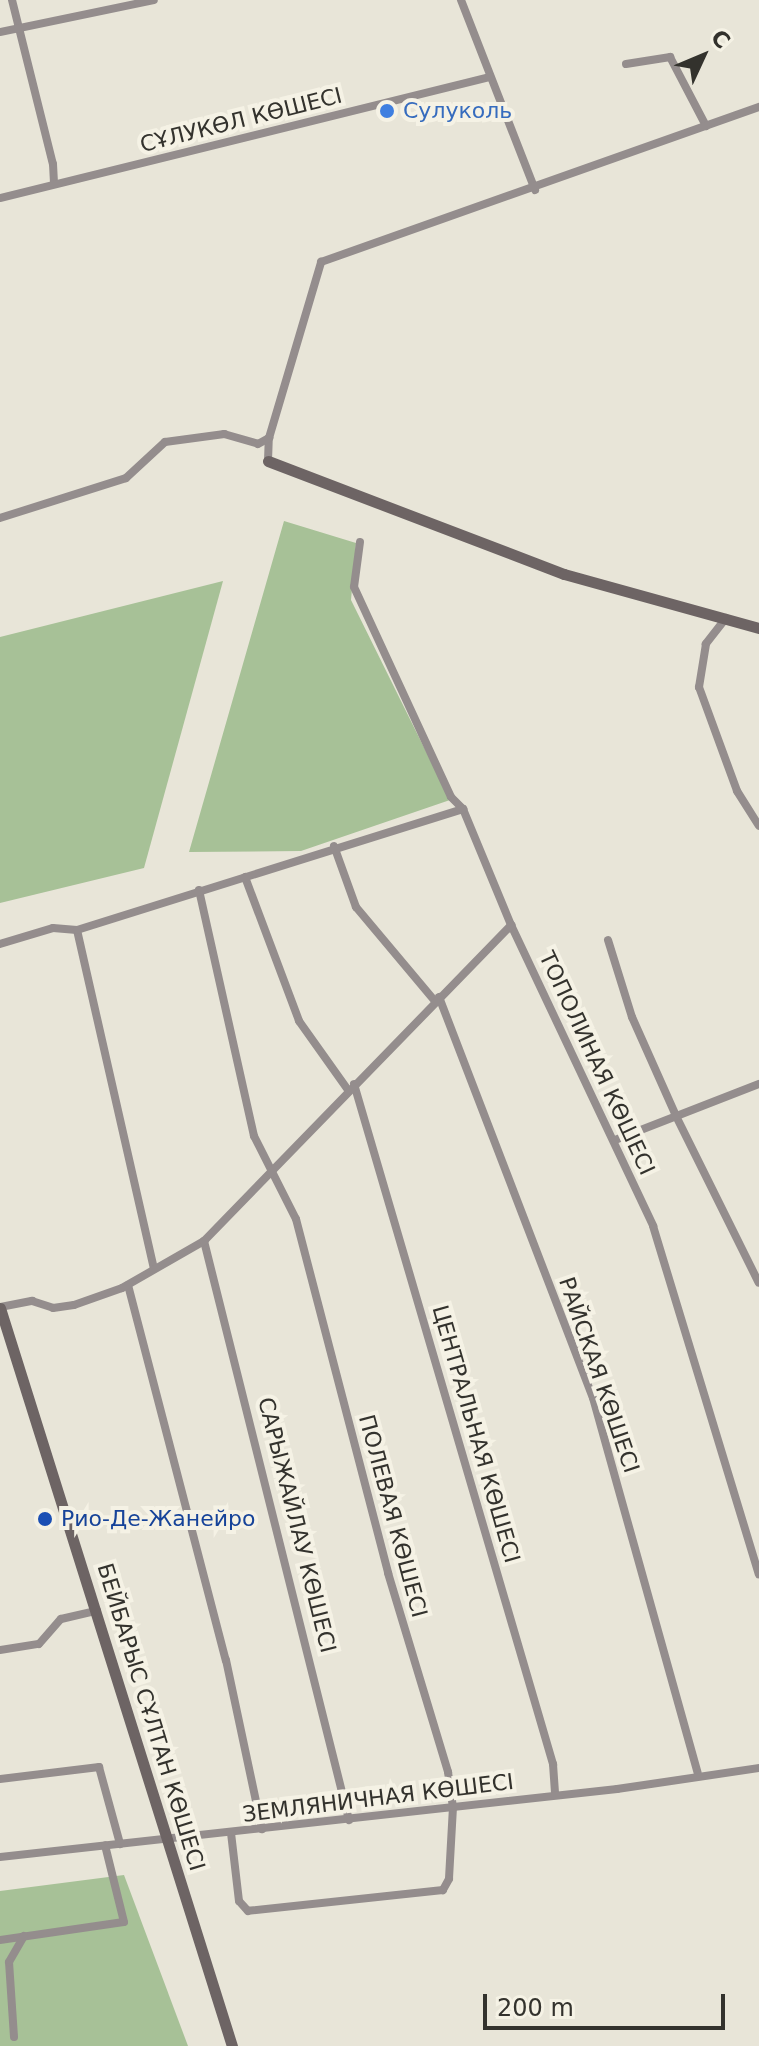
<!DOCTYPE html>
<meta charset="utf-8">
<style>
body{margin:0}
#map{position:relative;width:759px;height:2046px;overflow:hidden;background:#e8e5d8;font-family:"DejaVu Sans",sans-serif}
div>[style]{position:absolute}
.green>*{inset:0;background:#a7c197}
.street>*{height:8px;margin:-4px;padding:0 4px;transform-origin:4px;border-radius:4px;background:#948d8d}
.secondary>*{height:11px;margin:-5.5px;padding:0 5.5px;transform-origin:5.5px;border-radius:5.5px;background:#6d6464}
.dots>*{width:22px;height:22px;translate:-50% -50%;box-sizing:border-box;border:4px solid #f5f2e5;border-radius:50%}
span{translate:-50% -50%;white-space:nowrap;text-align:center;line-height:1.15;-webkit-text-stroke:8px #f5f2e5;paint-order:stroke}
.shop-label{font-size:22px;color:#366cbe}
.left{translate:0 -50%;text-align:left}
.street-label{font-size:22px;color:#33322d}
.transit-label{font-size:22px;color:#164399}
.north{position:absolute;left:663px;top:16px;width:80px;height:80px;-webkit-text-stroke:6px #f5f2e5;paint-order:stroke;rotate:46deg;font-size:22px;font-weight:700;line-height:32px;text-align:center;color:#33322d}
.north::after{content:'';display:block;margin:auto;width:28px;height:36px;background:#33322d;clip-path:polygon(50% 0,100% 100%,50% 72%,0 100%)}
.scale{position:absolute;left:483px;top:1994px;width:242px;height:36px;box-sizing:border-box;border:4px solid #33322d;border-top:0;padding-left:10px;font-size:24px;line-height:28px;white-space:nowrap;color:#33322d;-webkit-text-stroke:6px #f5f2e5;paint-order:stroke}
</style>
<div id="map">
<div class="green">
<div style="clip-path:polygon(284px 521px,356px 543px,351px 600px,450px 800px,301px 851px,189px 852px)"></div>
<div style="clip-path:polygon(223px 581px,144px 868px,0 903px,0 637px)"></div>
<div style="clip-path:polygon(124px 1875px,188px 2046px,0 2046px,0 1891px)"></div>
</div>
<div class="street">
<div style="left:12px;top:0;width:169px;rotate:76deg"></div>
<div style="left:53px;top:164px;width:20px;rotate:87deg"></div>
<div style="left:461px;top:0;width:204px;rotate:68.7deg"></div>
<div style="left:0;top:32px;width:157px;rotate:-11.7deg"></div>
<div style="left:626px;top:64px;width:45px;rotate:-9deg"></div>
<div style="left:670px;top:57px;width:78px;rotate:62.4deg"></div>
<div style="left:0;top:198px;width:505px;rotate:-13.87deg"></div>
<div style="left:268px;top:461px;width:23px;rotate:-88deg"></div>
<div style="left:269px;top:438px;width:184px;rotate:-73.5deg"></div>
<div style="left:321px;top:262px;width:465px;rotate:-19.5deg"></div>
<div style="left:0;top:518px;width:132px;rotate:-17.6deg"></div>
<div style="left:126px;top:478px;width:53px;rotate:-42.7deg"></div>
<div style="left:165px;top:442px;width:60px;rotate:-7.7deg"></div>
<div style="left:224px;top:434px;width:35px;rotate:16deg"></div>
<div style="left:258px;top:444px;width:13px;rotate:-29deg"></div>
<div style="left:360px;top:542px;width:45px;rotate:97.6deg"></div>
<div style="left:354px;top:587px;width:231px;rotate:65.2deg"></div>
<div style="left:451px;top:797px;width:17px;rotate:45deg"></div>
<div style="left:463px;top:809px;width:126px;rotate:67.5deg"></div>
<div style="left:511px;top:925px;width:333px;rotate:64.7deg"></div>
<div style="left:653px;top:1226px;width:364px;rotate:73.1deg"></div>
<div style="left:726px;top:618px;width:33px;rotate:128deg"></div>
<div style="left:706px;top:644px;width:44px;rotate:99.2deg"></div>
<div style="left:699px;top:687px;width:111px;rotate:69.9deg"></div>
<div style="left:737px;top:791px;width:41px;rotate:57.8deg"></div>
<div style="left:334px;top:846px;width:65px;rotate:70.2deg"></div>
<div style="left:356px;top:907px;width:123px;rotate:50deg"></div>
<div style="left:245px;top:877px;width:154px;rotate:69.4deg"></div>
<div style="left:299px;top:1021px;width:85px;rotate:54.6deg"></div>
<div style="left:199px;top:890px;width:252px;rotate:77.4deg"></div>
<div style="left:254px;top:1136px;width:93px;rotate:63.2deg"></div>
<div style="left:296px;top:1219px;width:366px;rotate:75.4deg"></div>
<div style="left:388px;top:1573px;width:208px;rotate:73.2deg"></div>
<div style="left:448px;top:1772px;width:35px;rotate:82deg"></div>
<div style="left:453px;top:1807px;width:72px;rotate:93.2deg"></div>
<div style="left:449px;top:1879px;width:13px;rotate:119deg"></div>
<div style="left:443px;top:1890px;width:196px;rotate:173.9deg"></div>
<div style="left:248px;top:1911px;width:13px;rotate:-132deg"></div>
<div style="left:239px;top:1901px;width:68px;rotate:-96.7deg"></div>
<div style="left:77px;top:930px;width:347px;rotate:77.2deg"></div>
<div style="left:608px;top:940px;width:81px;rotate:72.7deg"></div>
<div style="left:632px;top:1017px;width:108px;rotate:66deg"></div>
<div style="left:676px;top:1116px;width:186px;rotate:63.6deg"></div>
<div style="left:0;top:944px;width:55px;rotate:-16.8deg"></div>
<div style="left:53px;top:928px;width:24px;rotate:5deg"></div>
<div style="left:77px;top:930px;width:405px;rotate:-17.4deg"></div>
<div style="left:439px;top:997px;width:430px;rotate:69deg"></div>
<div style="left:593px;top:1398px;width:389px;rotate:74.4deg"></div>
<div style="left:354px;top:1084px;width:709px;rotate:73.69deg"></div>
<div style="left:553px;top:1764px;width:31px;rotate:86deg"></div>
<div style="left:615px;top:1140px;width:155px;rotate:-21.3deg"></div>
<div style="left:204px;top:1241px;width:597px;rotate:75.94deg"></div>
<div style="left:128px;top:1285px;width:388px;rotate:75.4deg"></div>
<div style="left:226px;top:1660px;width:173px;rotate:78deg"></div>
<div style="left:0;top:1307px;width:33px;rotate:-11deg"></div>
<div style="left:32px;top:1301px;width:22px;rotate:18deg"></div>
<div style="left:53px;top:1308px;width:21px;rotate:-8deg"></div>
<div style="left:74px;top:1305px;width:51px;rotate:-19.5deg"></div>
<div style="left:122px;top:1288px;width:95px;rotate:-29.8deg"></div>
<div style="left:204px;top:1241px;width:441px;rotate:-45.8deg"></div>
<div style="left:0;top:1650px;width:39px;rotate:-9deg"></div>
<div style="left:39px;top:1644px;width:33px;rotate:-49deg"></div>
<div style="left:61px;top:1619px;width:37px;rotate:-13deg"></div>
<div style="left:0;top:1779px;width:100px;rotate:-6.9deg"></div>
<div style="left:99px;top:1767px;width:80px;rotate:74.7deg"></div>
<div style="left:0;top:1857px;width:621px;rotate:-6.29deg"></div>
<div style="left:617px;top:1789px;width:144px;rotate:-8.4deg"></div>
<div style="left:0;top:1940px;width:125px;rotate:-8.3deg"></div>
<div style="left:124px;top:1922px;width:79px;rotate:-103.9deg"></div>
<div style="left:14px;top:2037px;width:75px;rotate:-93.8deg"></div>
<div style="left:9px;top:1962px;width:30px;rotate:-60deg"></div>
</div>
<div class="secondary">
<div style="left:268px;top:461px;width:317px;rotate:20.9deg"></div>
<div style="left:564px;top:574px;width:202px;rotate:15.5deg"></div>
<div style="left:0;top:1308px;width:774px;rotate:72.55deg"></div>
</div>
<div class="dots">
<div style="left:387px;top:111px;background:#3f7fe0"></div>
<div style="left:45px;top:1519px;background:#1a4fb4"></div>
</div>
<div class="shop-label">
<span class="left" style="left:403px;top:111px">Сулуколь</span>
</div>
<div class="street-label">
<span style="left:241px;top:120px;rotate:-14deg">СҰЛУКӨЛ КӨШЕСІ</span>
<span style="left:597px;top:1063px;rotate:65deg">ТОПОЛИНАЯ КӨШЕСІ</span>
<span style="left:599px;top:1375px;rotate:71deg">РАЙСКАЯ КӨШЕСІ</span>
<span style="left:476px;top:1434px;rotate:74deg">ЦЕНТРАЛЬНАЯ КӨШЕСІ</span>
<span style="left:393px;top:1516px;rotate:75deg">ПОЛЕВАЯ КӨШЕСІ</span>
<span style="left:297px;top:1525px;rotate:76deg">САРЫЖАЙЛАУ КӨШЕСІ</span>
<span style="left:151px;top:1717px;rotate:73deg">БЕЙБАРЫС СҰЛТАН КӨШЕСІ</span>
<span style="left:378px;top:1798px;rotate:-7deg">ЗЕМЛЯНИЧНАЯ КӨШЕСІ</span>
</div>
<div class="transit-label">
<span class="left" style="left:61px;top:1519px">Рио-Де-Жанейро</span>
</div>
<div class="north">С</div>
<div class="scale">200 m</div>
</div>
